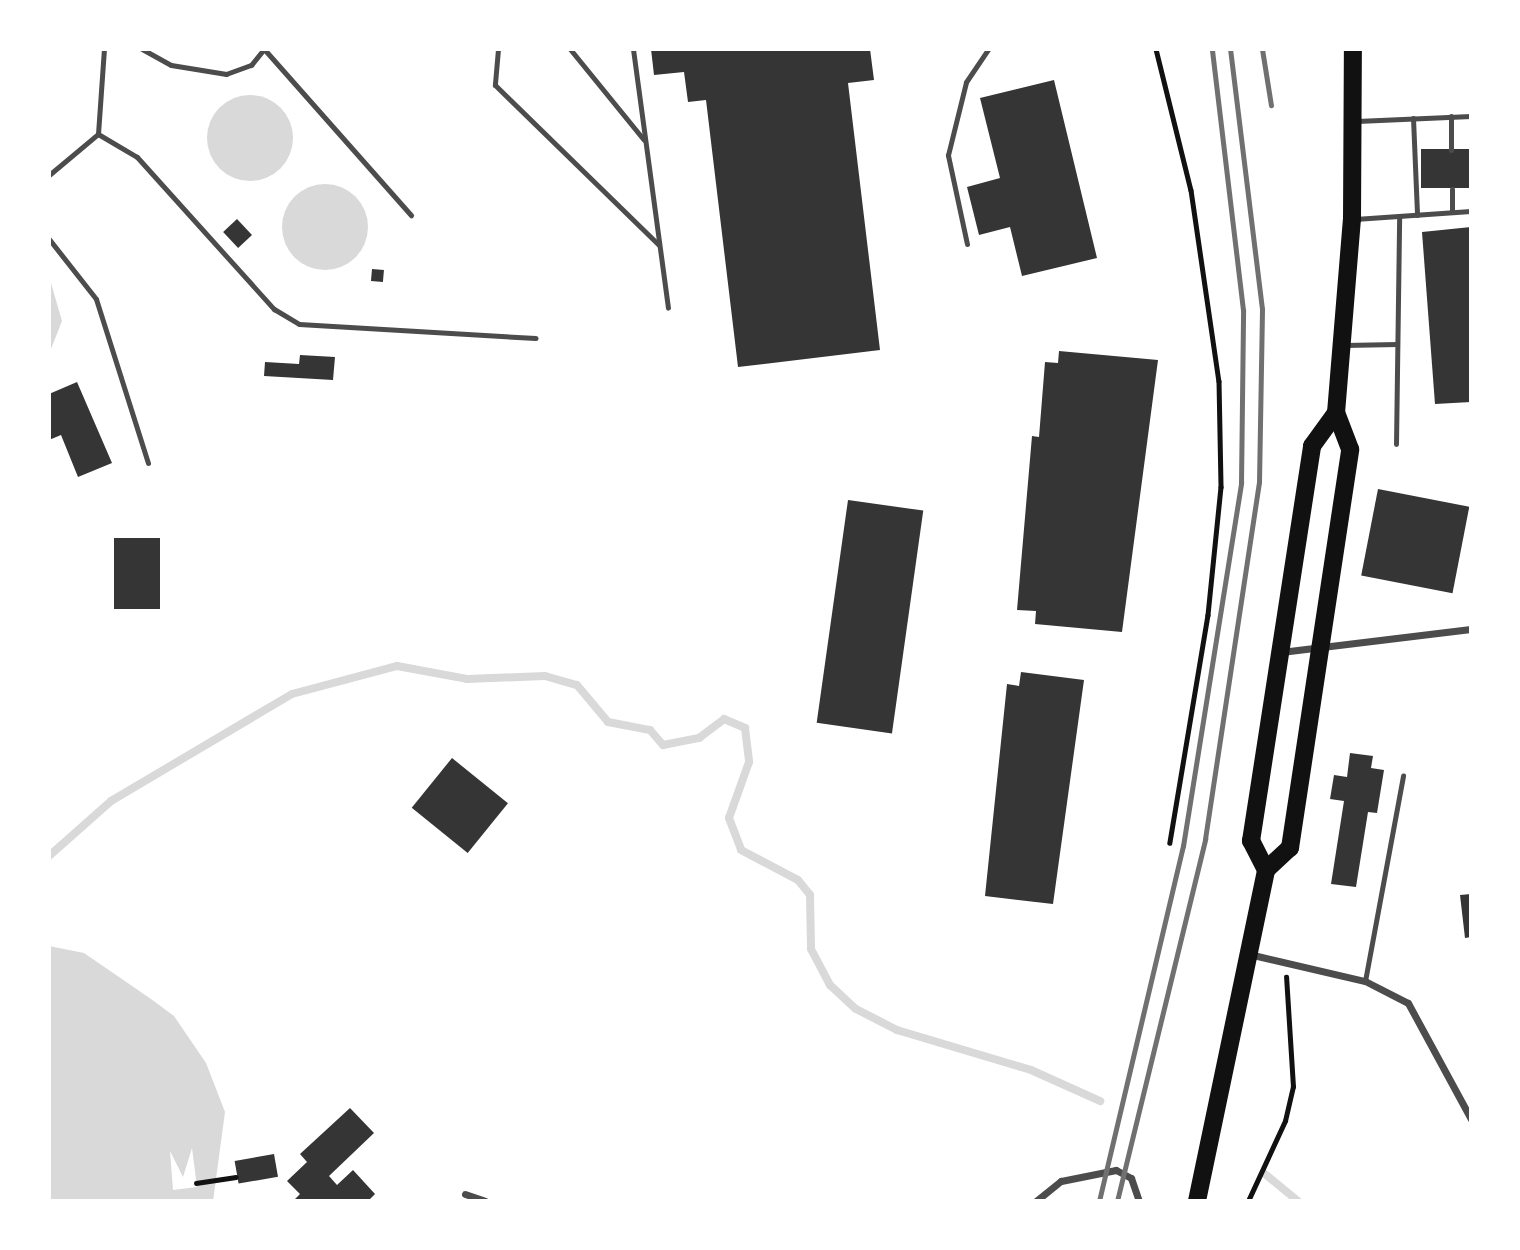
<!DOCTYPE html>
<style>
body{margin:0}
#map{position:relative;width:1520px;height:1250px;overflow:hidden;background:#fff;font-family:"Roboto Condensed",sans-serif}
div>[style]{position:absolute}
.water>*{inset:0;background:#d9d9d9}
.round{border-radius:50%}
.pier>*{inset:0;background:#fff}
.stream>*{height:8px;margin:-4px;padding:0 4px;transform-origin:4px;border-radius:4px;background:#d9d9d9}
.building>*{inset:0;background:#353535;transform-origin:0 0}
.path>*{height:4.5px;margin:-2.25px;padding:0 2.25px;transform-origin:2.25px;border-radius:2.25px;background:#111}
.service>*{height:5px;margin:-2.5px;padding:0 2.5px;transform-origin:2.5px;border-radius:2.5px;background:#4c4c4c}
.minor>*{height:7px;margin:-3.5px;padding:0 3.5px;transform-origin:3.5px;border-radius:3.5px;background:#4c4c4c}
.primary>*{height:18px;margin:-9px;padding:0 9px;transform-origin:9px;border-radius:9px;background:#111}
.rail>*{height:5px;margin:-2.5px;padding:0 2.5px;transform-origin:2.5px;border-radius:2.5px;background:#707070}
span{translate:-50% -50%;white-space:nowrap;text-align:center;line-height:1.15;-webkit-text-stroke:7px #fff;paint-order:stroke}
.frame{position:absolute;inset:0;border:51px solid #fff;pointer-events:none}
</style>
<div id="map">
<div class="water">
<div class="round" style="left:207px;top:95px;width:86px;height:86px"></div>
<div class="round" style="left:282px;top:184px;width:86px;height:86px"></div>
<div style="clip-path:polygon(49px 276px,62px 321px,49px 354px)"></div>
<div style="clip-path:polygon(49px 946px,84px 953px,151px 999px,174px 1016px,206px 1063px,225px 1112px,213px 1201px,49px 1201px)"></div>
</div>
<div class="pier">
<div style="clip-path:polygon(192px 1148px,197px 1187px,173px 1190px,170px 1151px,183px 1177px)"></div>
</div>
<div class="stream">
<div style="left:49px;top:856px;width:83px;rotate:-41.6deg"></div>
<div style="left:111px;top:801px;width:210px;rotate:-30.6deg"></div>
<div style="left:292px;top:694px;width:109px;rotate:-14.9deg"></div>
<div style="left:397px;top:666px;width:71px;rotate:10.5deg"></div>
<div style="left:467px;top:679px;width:78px;rotate:-2.2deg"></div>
<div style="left:545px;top:676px;width:33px;rotate:16deg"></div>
<div style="left:577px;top:685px;width:48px;rotate:50deg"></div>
<div style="left:608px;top:722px;width:43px;rotate:10.8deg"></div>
<div style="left:650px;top:730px;width:20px;rotate:49deg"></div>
<div style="left:663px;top:745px;width:37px;rotate:-11deg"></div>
<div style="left:699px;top:738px;width:31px;rotate:-37deg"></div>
<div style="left:724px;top:719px;width:23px;rotate:23deg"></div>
<div style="left:745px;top:728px;width:34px;rotate:83deg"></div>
<div style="left:749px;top:762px;width:59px;rotate:109.7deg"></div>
<div style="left:729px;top:818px;width:34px;rotate:69deg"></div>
<div style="left:741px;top:850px;width:64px;rotate:27.8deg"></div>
<div style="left:798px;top:880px;width:19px;rotate:51deg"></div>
<div style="left:810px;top:895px;width:54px;rotate:88.9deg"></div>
<div style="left:811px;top:949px;width:41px;rotate:62.2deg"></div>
<div style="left:830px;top:985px;width:35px;rotate:43deg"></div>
<div style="left:856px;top:1009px;width:46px;rotate:27.1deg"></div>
<div style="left:897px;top:1030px;width:140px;rotate:16.6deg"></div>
<div style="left:1031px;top:1070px;width:76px;rotate:24.2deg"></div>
<div style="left:1265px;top:1174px;width:43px;rotate:39.3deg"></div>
</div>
<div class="building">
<div style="clip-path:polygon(651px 49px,870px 49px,874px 80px,848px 83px,880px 350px,738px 367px,706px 100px,688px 102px,684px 72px,654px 75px)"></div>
<div style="clip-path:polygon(1054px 80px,1097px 258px,1022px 276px,1010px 227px,979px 235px,967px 187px,1000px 178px,980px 98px)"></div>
<div style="left:1471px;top:149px;width:39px;height:50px;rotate:90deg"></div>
<div style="left:237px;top:219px;width:22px;height:19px;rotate:47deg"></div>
<div style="clip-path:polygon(1471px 227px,1471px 402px,1435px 404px,1422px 232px)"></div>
<div style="left:372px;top:269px;width:12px;height:12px;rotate:5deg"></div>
<div style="clip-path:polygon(1059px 351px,1158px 360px,1122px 632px,1035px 624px,1036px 611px,1017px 610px,1032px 436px,1039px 437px,1045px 362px,1058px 363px)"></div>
<div style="clip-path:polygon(300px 355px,335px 357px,333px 380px,264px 376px,265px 362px,299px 364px)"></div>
<div style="clip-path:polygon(77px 382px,112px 463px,78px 477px,61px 435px,49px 440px,49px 394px)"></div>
<div style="left:1378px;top:489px;width:93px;height:88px;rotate:11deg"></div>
<div style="left:848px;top:500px;width:76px;height:225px;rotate:8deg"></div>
<div style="left:114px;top:538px;width:46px;height:71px"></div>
<div style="clip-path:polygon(1021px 672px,1084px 680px,1053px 904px,985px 896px,1007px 684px,1019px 686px)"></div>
<div style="clip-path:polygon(1350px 753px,1373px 756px,1371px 768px,1384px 770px,1377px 813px,1368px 812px,1356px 887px,1331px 884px,1344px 801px,1330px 799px,1334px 775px,1347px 777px)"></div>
<div style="left:452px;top:758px;width:72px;height:64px;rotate:39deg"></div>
<div style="clip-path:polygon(1471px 894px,1471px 937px,1465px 938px,1460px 895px)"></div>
<div style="clip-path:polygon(350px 1108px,374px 1133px,329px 1176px,337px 1185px,353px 1170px,375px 1194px,368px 1201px,293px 1201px,300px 1194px,287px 1181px,307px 1162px,300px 1154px)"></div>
<div style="left:274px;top:1154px;width:23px;height:40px;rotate:80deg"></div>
</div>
<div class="path">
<div style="left:1156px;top:49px;width:145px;rotate:76.1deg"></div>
<div style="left:1191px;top:190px;width:193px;rotate:81.7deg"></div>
<div style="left:1219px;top:381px;width:106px;rotate:88.9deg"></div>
<div style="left:1221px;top:487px;width:129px;rotate:95.8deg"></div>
<div style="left:1208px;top:615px;width:231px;rotate:99.5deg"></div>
<div style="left:196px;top:1183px;width:40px;rotate:-8.5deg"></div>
<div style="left:1248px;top:1201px;width:88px;rotate:-65.2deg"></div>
<div style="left:1285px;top:1121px;width:35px;rotate:-77deg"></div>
<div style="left:1293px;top:1087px;width:110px;rotate:-93.6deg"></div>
</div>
<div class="service">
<div style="left:142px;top:49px;width:33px;rotate:29deg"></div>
<div style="left:171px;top:65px;width:56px;rotate:9.3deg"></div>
<div style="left:226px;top:74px;width:27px;rotate:-20deg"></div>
<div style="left:251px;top:65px;width:21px;rotate:-51deg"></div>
<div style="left:264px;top:49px;width:222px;rotate:48.5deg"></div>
<div style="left:498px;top:49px;width:36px;rotate:95deg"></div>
<div style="left:495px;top:85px;width:229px;rotate:44.3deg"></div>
<div style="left:570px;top:49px;width:117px;rotate:50.9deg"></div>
<div style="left:633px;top:49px;width:261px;rotate:82.3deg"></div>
<div style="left:1451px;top:116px;width:34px;rotate:90deg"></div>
<div style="left:1413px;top:118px;width:97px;rotate:87.6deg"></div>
<div style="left:1357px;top:121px;width:114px;rotate:-2.5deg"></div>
<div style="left:98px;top:134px;width:45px;rotate:30.5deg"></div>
<div style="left:137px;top:157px;width:205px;rotate:48deg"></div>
<div style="left:274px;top:309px;width:29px;rotate:31deg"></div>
<div style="left:299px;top:324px;width:237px;rotate:3.4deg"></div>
<div style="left:49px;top:175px;width:64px;rotate:-39.9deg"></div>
<div style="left:98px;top:134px;width:85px;rotate:-86deg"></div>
<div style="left:1452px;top:212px;width:23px;rotate:-90deg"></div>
<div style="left:1355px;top:219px;width:116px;rotate:-3.9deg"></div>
<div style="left:49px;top:239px;width:76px;rotate:51.9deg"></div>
<div style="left:96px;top:299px;width:172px;rotate:72.4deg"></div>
<div style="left:967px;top:244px;width:91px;rotate:-102.1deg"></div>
<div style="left:948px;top:155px;width:75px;rotate:-76.1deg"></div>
<div style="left:966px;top:82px;width:40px;rotate:-56deg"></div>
<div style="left:1344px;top:345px;width:53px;rotate:-1.1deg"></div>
<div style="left:1396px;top:444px;width:228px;rotate:-89.2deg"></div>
<div style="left:1365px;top:981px;width:209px;rotate:-79.5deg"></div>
</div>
<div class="minor">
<div style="left:1281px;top:652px;width:191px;rotate:-6.9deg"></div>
<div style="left:1253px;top:955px;width:115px;rotate:13.1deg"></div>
<div style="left:1365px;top:981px;width:48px;rotate:27.1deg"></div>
<div style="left:1408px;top:1003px;width:132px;rotate:61.5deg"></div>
<div style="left:465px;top:1194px;width:21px;rotate:19deg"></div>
<div style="left:1036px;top:1201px;width:32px;rotate:-39deg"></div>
<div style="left:1061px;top:1181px;width:56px;rotate:-11.3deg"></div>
<div style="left:1116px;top:1170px;width:17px;rotate:28deg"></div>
<div style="left:1131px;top:1178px;width:24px;rotate:71deg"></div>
</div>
<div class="primary">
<div style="left:1266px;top:870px;width:33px;rotate:-43deg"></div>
<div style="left:1290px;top:848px;width:403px;rotate:-81.4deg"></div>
<div style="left:1350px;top:449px;width:39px;rotate:-111deg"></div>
<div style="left:1336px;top:413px;width:195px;rotate:-85.3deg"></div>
<div style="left:1352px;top:219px;width:170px;rotate:-89.7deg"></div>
<div style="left:1197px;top:1201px;width:338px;rotate:-78.2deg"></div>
<div style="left:1266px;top:870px;width:33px;rotate:-117deg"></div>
<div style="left:1251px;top:841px;width:400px;rotate:-81.2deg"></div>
<div style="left:1312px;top:446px;width:41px;rotate:-54deg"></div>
</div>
<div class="rail">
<div style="left:1262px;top:49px;width:57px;rotate:80.9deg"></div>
<div style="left:1099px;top:1201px;width:365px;rotate:-76.7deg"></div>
<div style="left:1183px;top:846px;width:368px;rotate:-80.9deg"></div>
<div style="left:1241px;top:483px;width:173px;rotate:-89.3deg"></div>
<div style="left:1243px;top:310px;width:263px;rotate:-96.8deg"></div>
<div style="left:1117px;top:1201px;width:373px;rotate:-76.3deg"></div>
<div style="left:1205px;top:839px;width:361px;rotate:-81.4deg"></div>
<div style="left:1259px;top:482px;width:173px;rotate:-89deg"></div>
<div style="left:1262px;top:309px;width:262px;rotate:-97deg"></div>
</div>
<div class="frame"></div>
</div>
